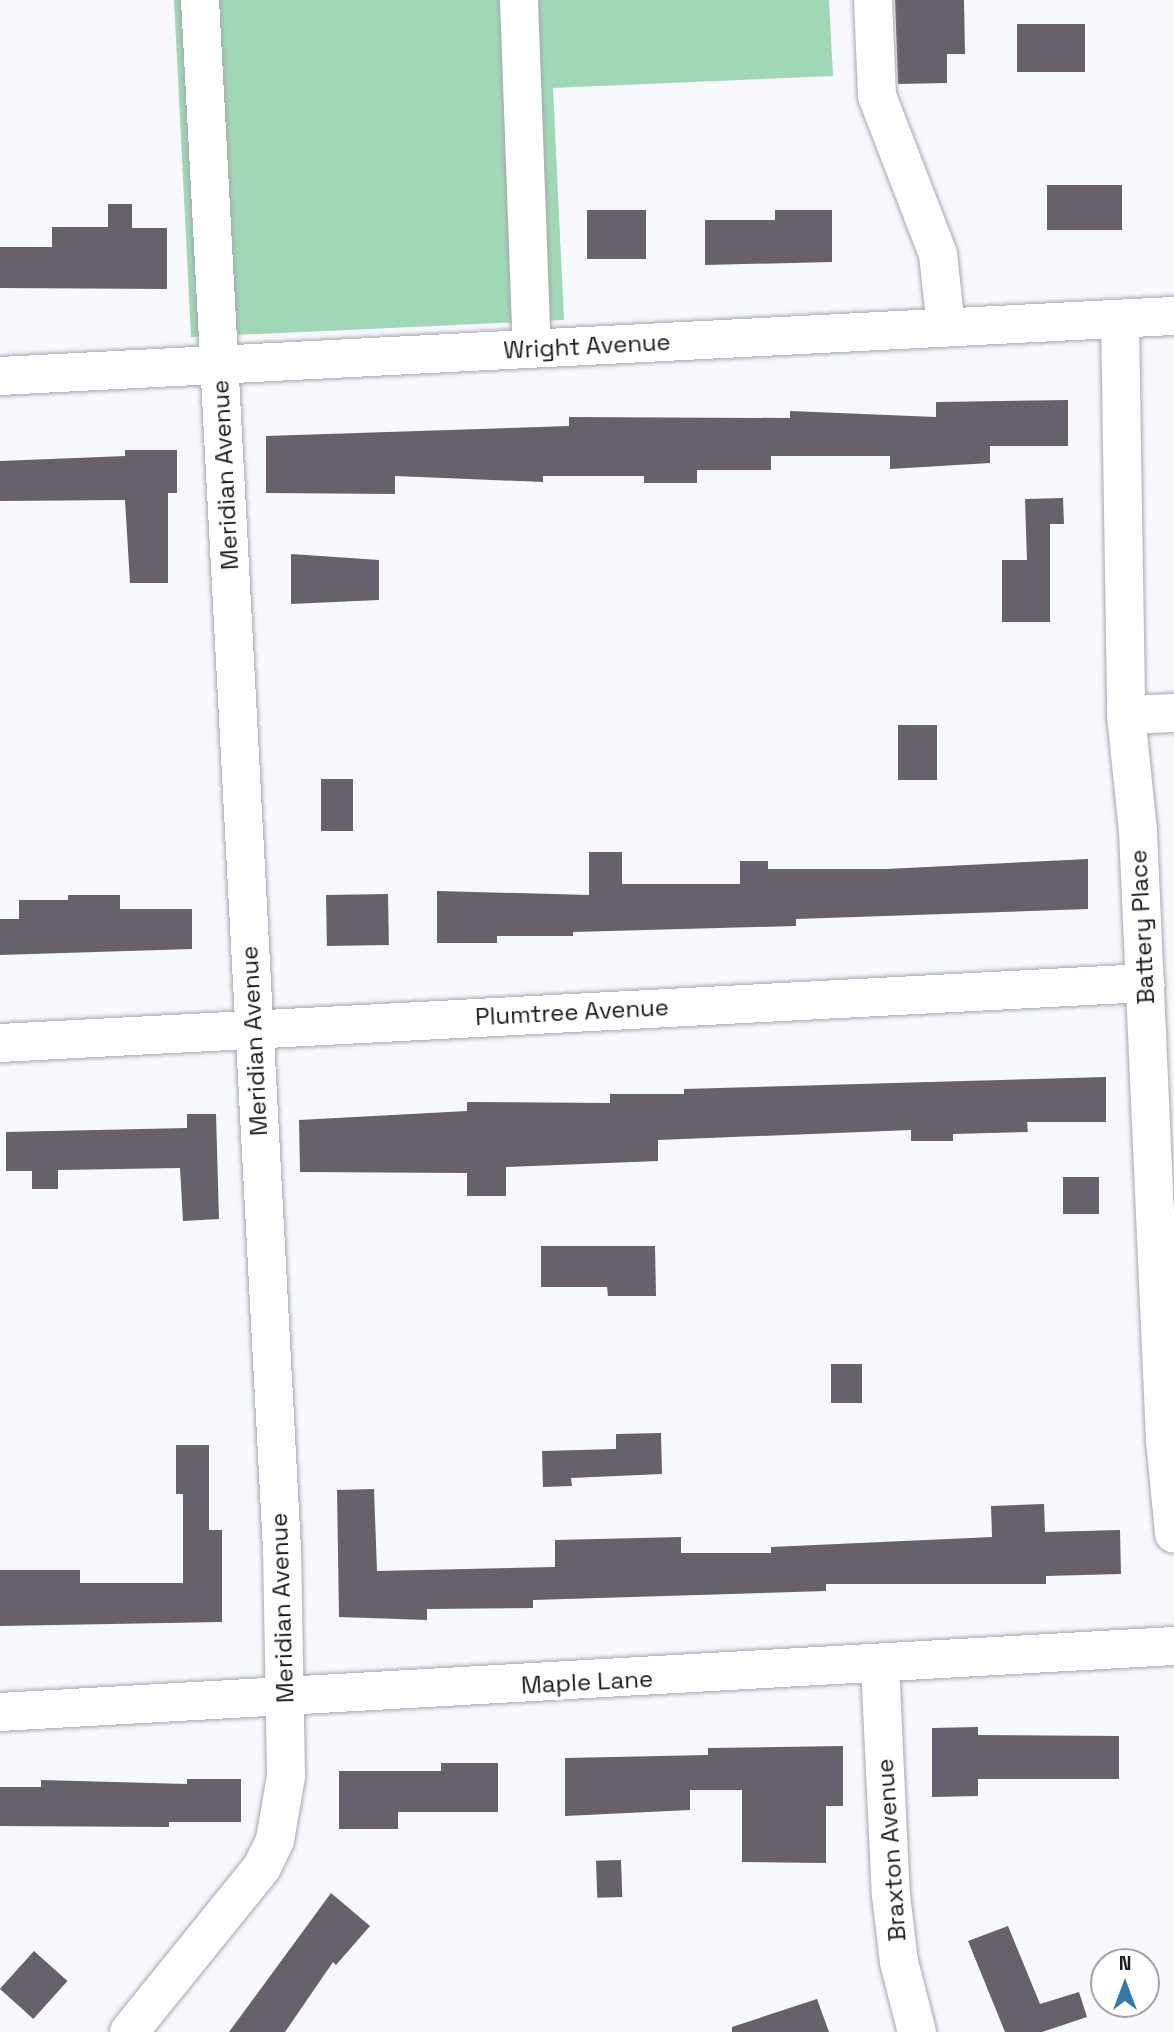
<!DOCTYPE html>
<style>
body{margin:0}
#map{position:relative;width:1174px;height:2032px;overflow:hidden;background:#f8f9fd;font-family:"Space Grotesk",sans-serif}
div>[style]{position:absolute}
.green>*{inset:0;background:#a0d8b7}
.building>*{inset:0;background:#66616b;transform-origin:0 0}
.roads{filter:drop-shadow(0 0 2px #a5a7b1) drop-shadow(0 0 2px #a5a7b1)}
.minor>*{height:38px;margin:-19px;padding:0 19px;transform-origin:19px;border-radius:19px;background:#fff}
span{translate:-50% -50%;white-space:nowrap;text-align:center;line-height:1.15;-webkit-text-stroke:7px #fff;paint-order:stroke}
.street-label{font-size:24px;color:#1b1c20}
.north{position:absolute;left:1090px;top:1948px;width:70px;height:70px;box-sizing:border-box;background:#fff;border:2px solid #a4a4a6;border-radius:50%;rotate:0deg;font-size:19px;font-weight:700;line-height:28px;text-align:center;color:#1b1c20}
.north::after{content:'';display:block;margin:auto;width:24px;height:32px;background:#3377ad;clip-path:polygon(50% 0,100% 100%,50% 72%,0 100%)}
</style>
<div id="map">
<div class="green">
<div style="clip-path:polygon(174px 0,829px 0,833px 76px,553px 88px,564px 320px,191px 337px)"></div>
</div>
<div class="building">
<div style="clip-path:polygon(895px 0,964px 0,965px 54px,947px 54px,947px 83px,898px 84px)"></div>
<div style="left:1017px;top:24px;width:68px;height:48px"></div>
<div style="left:1047px;top:185px;width:75px;height:45px"></div>
<div style="clip-path:polygon(108px 204px,132px 204px,132px 228px,167px 228px,167px 289px,0 288px,0 247px,52px 247px,52px 227px,108px 227px)"></div>
<div style="left:587px;top:210px;width:59px;height:49px"></div>
<div style="clip-path:polygon(775px 210px,832px 210px,832px 262px,705px 265px,705px 220px,775px 220px)"></div>
<div style="clip-path:polygon(1068px 400px,1068px 446px,990px 446px,990px 463px,890px 469px,890px 456px,771px 456px,771px 470px,697px 470px,697px 483px,644px 483px,644px 476px,543px 476px,543px 482px,395px 476px,395px 494px,266px 493px,266px 436px,569px 426px,569px 417px,790px 418px,790px 411px,936px 417px,936px 402px)"></div>
<div style="clip-path:polygon(125px 450px,177px 450px,177px 493px,168px 493px,168px 583px,130px 583px,125px 500px,0 501px,0 461px,125px 456px)"></div>
<div style="clip-path:polygon(1063px 498px,1064px 524px,1050px 524px,1050px 622px,1002px 622px,1002px 560px,1027px 560px,1025px 499px)"></div>
<div style="clip-path:polygon(291px 554px,379px 560px,379px 600px,291px 604px)"></div>
<div style="left:898px;top:725px;width:39px;height:55px"></div>
<div style="left:321px;top:779px;width:32px;height:52px"></div>
<div style="clip-path:polygon(589px 852px,622px 852px,622px 884px,740px 884px,740px 861px,768px 861px,768px 869px,886px 869px,1088px 859px,1088px 909px,796px 919px,796px 926px,573px 932px,573px 936px,497px 936px,497px 943px,437px 943px,437px 891px,589px 895px)"></div>
<div style="left:388px;top:894px;width:51px;height:62px;rotate:89deg"></div>
<div style="clip-path:polygon(68px 895px,120px 895px,120px 909px,192px 909px,192px 949px,0 955px,0 919px,19px 919px,19px 900px,68px 900px)"></div>
<div style="clip-path:polygon(1106px 1077px,1106px 1122px,1027px 1122px,1028px 1132px,953px 1134px,953px 1141px,911px 1141px,911px 1130px,658px 1140px,658px 1161px,506px 1167px,506px 1196px,467px 1196px,467px 1173px,300px 1172px,299px 1120px,467px 1111px,467px 1102px,610px 1103px,610px 1094px,684px 1094px,684px 1089px)"></div>
<div style="clip-path:polygon(187px 1114px,216px 1114px,219px 1219px,183px 1221px,180px 1168px,58px 1170px,58px 1189px,32px 1189px,32px 1171px,6px 1171px,6px 1132px,187px 1128px)"></div>
<div style="left:1063px;top:1177px;width:36px;height:37px"></div>
<div style="clip-path:polygon(541px 1246px,655px 1246px,656px 1296px,608px 1296px,607px 1287px,541px 1287px)"></div>
<div style="left:831px;top:1364px;width:31px;height:39px"></div>
<div style="clip-path:polygon(661px 1433px,662px 1474px,571px 1478px,572px 1486px,543px 1487px,542px 1451px,616px 1449px,616px 1434px)"></div>
<div style="clip-path:polygon(176px 1445px,209px 1445px,209px 1530px,222px 1530px,222px 1622px,0 1626px,0 1570px,80px 1570px,80px 1583px,183px 1583px,183px 1494px,176px 1494px)"></div>
<div style="clip-path:polygon(374px 1489px,377px 1571px,555px 1567px,555px 1540px,681px 1537px,681px 1553px,771px 1553px,771px 1547px,992px 1537px,991px 1506px,1044px 1504px,1045px 1532px,1120px 1530px,1121px 1574px,1046px 1576px,1046px 1584px,826px 1584px,826px 1591px,533px 1600px,533px 1608px,427px 1609px,427px 1620px,339px 1617px,337px 1490px)"></div>
<div style="clip-path:polygon(978px 1727px,978px 1735px,1119px 1736px,1119px 1779px,978px 1779px,978px 1796px,932px 1797px,932px 1728px)"></div>
<div style="clip-path:polygon(843px 1746px,843px 1806px,826px 1806px,826px 1863px,742px 1862px,742px 1790px,690px 1790px,690px 1810px,565px 1816px,565px 1758px,708px 1755px,708px 1748px)"></div>
<div style="clip-path:polygon(441px 1763px,498px 1763px,498px 1812px,398px 1812px,398px 1829px,339px 1829px,339px 1771px,441px 1771px)"></div>
<div style="clip-path:polygon(187px 1779px,241px 1779px,241px 1822px,169px 1822px,169px 1827px,0 1826px,0 1787px,41px 1787px,41px 1780px,187px 1784px)"></div>
<div style="left:621px;top:1860px;width:37px;height:25px;rotate:88deg"></div>
<div style="clip-path:polygon(331px 1893px,370px 1926px,336px 1965px,333px 1962px,285px 2032px,229px 2032px)"></div>
<div style="clip-path:polygon(1008px 1926px,1040px 2004px,1079px 1992px,1087px 2017px,1042px 2032px,1005px 2032px,968px 1941px)"></div>
<div style="left:34px;top:1951px;width:45px;height:51px;rotate:42deg"></div>
<div style="clip-path:polygon(817px 1999px,829px 2032px,732px 2032px,732px 2027px)"></div>
</div>
<div class="roads">
<div class="minor">
<div style="left:519px;top:0;width:348px;rotate:87.9deg"></div>
<div style="left:873px;top:0;width:96px;rotate:87.6deg"></div>
<div style="left:877px;top:96px;width:169px;rotate:68.9deg"></div>
<div style="left:938px;top:254px;width:74px;rotate:83.8deg"></div>
<div style="left:1120px;top:319px;width:396px;rotate:89.1deg"></div>
<div style="left:1126px;top:715px;width:117px;rotate:84.1deg"></div>
<div style="left:1138px;top:831px;width:610px;rotate:87.46deg"></div>
<div style="left:1165px;top:1440px;width:94px;rotate:84.5deg"></div>
<div style="left:0;top:376px;width:1176px;rotate:-2.93deg"></div>
<div style="left:1126px;top:715px;width:48px;rotate:-2.4deg"></div>
<div style="left:0;top:1043px;width:1147px;rotate:-3deg"></div>
<div style="left:880px;top:1665px;width:230px;rotate:87.3deg"></div>
<div style="left:891px;top:1895px;width:67px;rotate:83.2deg"></div>
<div style="left:899px;top:1962px;width:72px;rotate:75.6deg"></div>
<div style="left:0;top:1712px;width:1176px;rotate:-3.22deg"></div>
<div style="left:129px;top:2032px;width:212px;rotate:-51.1deg"></div>
<div style="left:262px;top:1867px;width:30px;rotate:-64deg"></div>
<div style="left:275px;top:1840px;width:65px;rotate:-80.2deg"></div>
<div style="left:286px;top:1776px;width:227px;rotate:-91deg"></div>
<div style="left:282px;top:1549px;width:1551px;rotate:-93.03deg"></div>
</div>
</div>
<div class="street-label">
<span style="left:587px;top:346px;rotate:-3deg">Wright Avenue</span>
<span style="left:225px;top:475px;rotate:-93deg">Meridian Avenue</span>
<span style="left:1142px;top:927px;rotate:-93deg">Battery Place</span>
<span style="left:572px;top:1012px;rotate:-3deg">Plumtree Avenue</span>
<span style="left:254px;top:1041px;rotate:-93deg">Meridian Avenue</span>
<span style="left:282px;top:1608px;rotate:-92deg">Meridian Avenue</span>
<span style="left:587px;top:1682px;rotate:-3deg">Maple Lane</span>
<span style="left:891px;top:1850px;rotate:-94deg">Braxton Avenue</span>
</div>
<div class="north">N</div>
</div>
